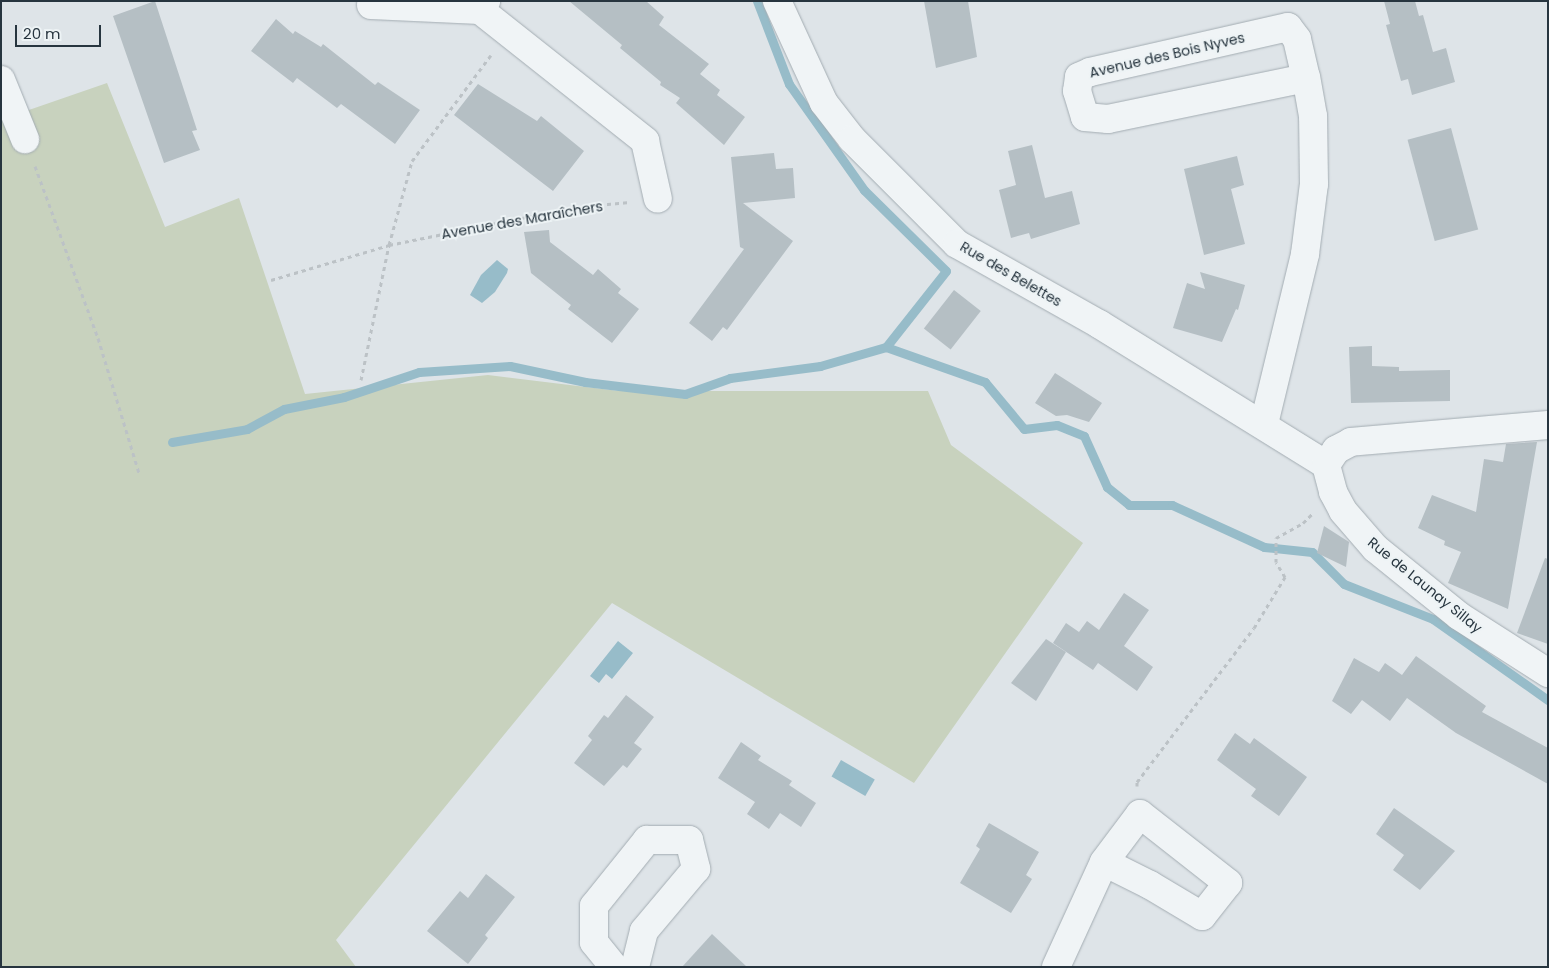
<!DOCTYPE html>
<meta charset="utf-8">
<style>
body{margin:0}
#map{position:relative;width:1549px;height:968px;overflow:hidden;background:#dee4e8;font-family:Poppins,sans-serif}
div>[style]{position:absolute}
.green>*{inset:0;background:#c8d2be}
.water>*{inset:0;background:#97bcc9;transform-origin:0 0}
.stream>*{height:9px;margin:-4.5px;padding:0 4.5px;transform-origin:4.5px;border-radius:4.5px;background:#97bcc9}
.building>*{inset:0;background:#b5bfc4;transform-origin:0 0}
.path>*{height:3px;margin-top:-1.5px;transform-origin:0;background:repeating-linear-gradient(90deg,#bcc2c6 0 4px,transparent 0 8px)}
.roads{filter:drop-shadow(0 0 1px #a3acb2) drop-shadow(0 0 1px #a3acb2)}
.minor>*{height:28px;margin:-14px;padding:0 14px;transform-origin:14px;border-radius:14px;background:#f0f4f6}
span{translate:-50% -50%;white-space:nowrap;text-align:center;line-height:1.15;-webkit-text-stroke:4px #edf3f5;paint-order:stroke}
.street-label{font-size:14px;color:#27353f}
.frame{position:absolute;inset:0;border:2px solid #27353f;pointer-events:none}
.scale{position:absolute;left:15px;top:25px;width:86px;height:22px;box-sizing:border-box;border:2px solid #27353f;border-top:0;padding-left:6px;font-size:15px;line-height:18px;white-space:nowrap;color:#27353f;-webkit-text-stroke:4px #edf3f5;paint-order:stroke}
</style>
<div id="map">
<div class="green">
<div style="clip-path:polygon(107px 83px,165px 227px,239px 198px,305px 394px,488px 375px,619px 391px,928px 391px,951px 445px,1083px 543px,914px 783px,612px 603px,336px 940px,356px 967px,1px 967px,1px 114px,26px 111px)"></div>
</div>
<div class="water">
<div style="clip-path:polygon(497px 260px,508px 269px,507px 273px,495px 292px,482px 303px,470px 295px,481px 275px)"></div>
<div style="clip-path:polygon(618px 641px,633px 653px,612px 679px,606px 674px,599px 683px,590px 676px)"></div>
<div style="left:841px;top:760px;width:39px;height:19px;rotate:30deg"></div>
</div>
<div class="stream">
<div style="left:757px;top:1px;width:89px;rotate:68.9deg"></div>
<div style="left:789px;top:84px;width:130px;rotate:54.7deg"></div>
<div style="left:864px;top:190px;width:115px;rotate:44.6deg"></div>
<div style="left:946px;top:271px;width:97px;rotate:128.3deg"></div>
<div style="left:886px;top:347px;width:105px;rotate:19.5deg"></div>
<div style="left:985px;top:382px;width:61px;rotate:50.3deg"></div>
<div style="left:1024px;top:429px;width:33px;rotate:-7deg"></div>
<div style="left:1057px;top:425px;width:29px;rotate:22deg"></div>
<div style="left:1084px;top:436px;width:56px;rotate:65.7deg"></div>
<div style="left:1107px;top:487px;width:28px;rotate:39deg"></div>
<div style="left:1129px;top:505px;width:43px"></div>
<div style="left:1172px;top:505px;width:101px;rotate:24.5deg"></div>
<div style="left:1264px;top:547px;width:48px;rotate:5.9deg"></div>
<div style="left:1312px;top:552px;width:45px;rotate:45deg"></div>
<div style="left:1344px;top:584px;width:96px;rotate:21.5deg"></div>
<div style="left:1433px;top:619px;width:141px;rotate:35.2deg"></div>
<div style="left:172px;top:442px;width:76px;rotate:-9.8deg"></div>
<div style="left:247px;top:429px;width:42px;rotate:-28.4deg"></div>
<div style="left:284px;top:409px;width:61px;rotate:-11.3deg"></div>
<div style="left:344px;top:397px;width:79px;rotate:-18.4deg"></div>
<div style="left:419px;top:372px;width:91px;rotate:-3.8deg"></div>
<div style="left:510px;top:366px;width:77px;rotate:12deg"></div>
<div style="left:585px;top:382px;width:101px;rotate:6.8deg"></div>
<div style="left:685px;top:394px;width:48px;rotate:-19.6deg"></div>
<div style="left:730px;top:378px;width:91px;rotate:-7.6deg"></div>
<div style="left:820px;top:366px;width:69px;rotate:-16.1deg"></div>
</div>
<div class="building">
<div style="clip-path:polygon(155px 1px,197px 130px,192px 131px,200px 150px,164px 163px,113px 16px)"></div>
<div style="clip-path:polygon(569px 1px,646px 1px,664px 17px,659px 25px,709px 64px,700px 74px,720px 90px,717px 95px,745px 117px,724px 145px,676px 103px,680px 98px,660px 85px,661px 82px,620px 48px,622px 45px)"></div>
<div style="clip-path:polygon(924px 1px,968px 1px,977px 57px,936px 68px)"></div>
<div style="clip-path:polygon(1384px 1px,1415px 1px,1419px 16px,1423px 15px,1433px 52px,1446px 48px,1455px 82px,1412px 95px,1408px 79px,1401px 81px,1386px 25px,1390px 24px)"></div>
<div style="clip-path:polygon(276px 19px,293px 34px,295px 31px,321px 47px,323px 44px,375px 85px,378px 82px,420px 110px,395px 144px,341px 104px,337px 108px,297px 78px,293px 83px,251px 51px)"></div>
<div style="clip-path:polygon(478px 84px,537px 121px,541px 116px,584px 151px,553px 191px,454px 115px)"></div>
<div style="left:1451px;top:128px;width:105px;height:45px;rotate:75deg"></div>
<div style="clip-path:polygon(1032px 145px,1045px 198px,1072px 191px,1080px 224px,1031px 239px,1029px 233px,1011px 238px,999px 190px,1016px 185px,1008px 151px)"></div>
<div style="clip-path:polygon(774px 153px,776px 169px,793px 168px,795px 198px,743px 203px,793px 241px,727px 330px,723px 327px,712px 341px,689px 323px,744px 249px,740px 247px,731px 157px)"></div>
<div style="clip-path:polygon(1237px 156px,1244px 185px,1231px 189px,1245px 244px,1204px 255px,1184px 169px)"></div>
<div style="clip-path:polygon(549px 230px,550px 242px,593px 275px,598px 269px,621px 289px,618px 293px,639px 309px,612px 343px,568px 309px,571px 305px,531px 273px,524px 232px)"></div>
<div style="clip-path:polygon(1200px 272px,1245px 285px,1238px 310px,1236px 309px,1222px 342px,1173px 328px,1187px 283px,1205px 289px)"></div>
<div style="left:954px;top:290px;width:34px;height:49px;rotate:38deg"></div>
<div style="clip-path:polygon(1372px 346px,1372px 366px,1399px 367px,1399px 371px,1450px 370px,1450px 401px,1351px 403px,1349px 347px)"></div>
<div style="clip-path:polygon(1055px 373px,1102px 403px,1089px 422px,1067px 415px,1056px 416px,1035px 403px)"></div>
<div style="clip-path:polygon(1537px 442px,1508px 609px,1448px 583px,1461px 552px,1444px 545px,1445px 541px,1418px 528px,1432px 495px,1476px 512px,1484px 459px,1503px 462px,1506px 444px)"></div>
<div style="clip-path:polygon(1324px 526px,1349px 542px,1346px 567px,1317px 553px)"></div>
<div style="clip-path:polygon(1545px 558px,1548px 559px,1548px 644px,1517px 633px)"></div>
<div style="clip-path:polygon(1124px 593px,1149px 610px,1124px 646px,1153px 667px,1137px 691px,1098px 663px,1093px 670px,1053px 643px,1066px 623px,1079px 632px,1087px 621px,1099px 630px)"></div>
<div style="clip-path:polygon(1046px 639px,1066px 652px,1036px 701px,1011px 683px)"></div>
<div style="clip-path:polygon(1416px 656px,1486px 706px,1482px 712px,1548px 748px,1548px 784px,1456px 733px,1407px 698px,1390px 721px,1362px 700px,1351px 714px,1332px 701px,1354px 658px,1379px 672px,1385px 663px,1402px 675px)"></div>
<div style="clip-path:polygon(626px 695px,654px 717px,634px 743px,642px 749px,627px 768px,623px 765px,604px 786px,574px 763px,592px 740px,588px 736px,604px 715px,608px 718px)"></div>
<div style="clip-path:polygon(1235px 733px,1250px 744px,1254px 738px,1307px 777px,1279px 816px,1251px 796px,1256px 789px,1217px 760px)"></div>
<div style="clip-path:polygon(741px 742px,761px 756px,758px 760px,792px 781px,789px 785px,816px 803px,801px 827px,780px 813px,769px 829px,747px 814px,755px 802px,718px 778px)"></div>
<div style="clip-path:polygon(1394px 808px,1455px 851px,1420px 890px,1393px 870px,1404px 855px,1376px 834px)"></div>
<div style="clip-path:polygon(989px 823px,1039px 852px,1026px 875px,1032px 879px,1011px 913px,960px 883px,980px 849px,976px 846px)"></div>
<div style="clip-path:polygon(486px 874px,515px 897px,485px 935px,488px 938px,468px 964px,427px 931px,460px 891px,468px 898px)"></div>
<div style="clip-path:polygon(712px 934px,747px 967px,682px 967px)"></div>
</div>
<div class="path">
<div style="left:35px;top:166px;width:183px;rotate:69.9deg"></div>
<div style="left:98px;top:338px;width:141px;rotate:73.1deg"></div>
<div style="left:271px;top:280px;width:123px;rotate:-16.5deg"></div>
<div style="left:389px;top:245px;width:190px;rotate:-11.5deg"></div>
<div style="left:575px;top:207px;width:55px;rotate:-5.2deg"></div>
<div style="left:361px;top:380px;width:138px;rotate:-78.3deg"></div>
<div style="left:389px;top:245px;width:87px;rotate:-74.7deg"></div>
<div style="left:412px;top:161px;width:132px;rotate:-53.3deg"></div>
<div style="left:1137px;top:786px;width:4px;rotate:-90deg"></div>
<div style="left:1137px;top:782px;width:193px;rotate:-52.8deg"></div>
<div style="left:1254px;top:628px;width:60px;rotate:-58.7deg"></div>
<div style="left:1285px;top:577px;width:17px;rotate:-121deg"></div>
<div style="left:1276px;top:562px;width:24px;rotate:-90deg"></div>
<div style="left:1276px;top:538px;width:31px;rotate:-29deg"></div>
<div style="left:1303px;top:523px;width:14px;rotate:-45deg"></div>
</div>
<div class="roads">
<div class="minor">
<div style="left:777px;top:1px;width:112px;rotate:65.3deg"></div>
<div style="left:824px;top:103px;width:46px;rotate:52.1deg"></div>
<div style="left:852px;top:139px;width:148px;rotate:45deg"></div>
<div style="left:957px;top:244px;width:163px;rotate:29.4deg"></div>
<div style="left:1099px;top:324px;width:267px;rotate:31.8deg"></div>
<div style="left:371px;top:5px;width:109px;rotate:2.6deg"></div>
<div style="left:480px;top:10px;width:11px;rotate:-56deg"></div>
<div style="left:480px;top:10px;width:211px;rotate:38.4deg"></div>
<div style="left:645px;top:141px;width:59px;rotate:77.4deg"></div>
<div style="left:1px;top:80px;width:64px;rotate:67.9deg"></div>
<div style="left:1264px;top:424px;width:175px;rotate:-76.4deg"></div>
<div style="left:1305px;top:254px;width:71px;rotate:-82.7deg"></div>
<div style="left:1314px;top:184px;width:68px;rotate:-90.8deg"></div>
<div style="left:1313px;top:116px;width:39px;rotate:-100deg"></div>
<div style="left:1306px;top:78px;width:40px;rotate:-103deg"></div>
<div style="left:1297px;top:39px;width:15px;rotate:-127deg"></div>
<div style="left:1288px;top:27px;width:203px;rotate:167.2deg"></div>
<div style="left:1090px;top:72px;width:12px;rotate:156deg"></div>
<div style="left:1079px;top:77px;width:14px;rotate:98deg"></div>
<div style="left:1077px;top:91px;width:27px;rotate:73deg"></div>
<div style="left:1085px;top:117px;width:23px;rotate:5deg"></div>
<div style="left:1108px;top:119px;width:202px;rotate:-11.7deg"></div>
<div style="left:1548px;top:425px;width:198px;rotate:175.1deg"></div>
<div style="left:1351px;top:442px;width:17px;rotate:152deg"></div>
<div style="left:1336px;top:450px;width:18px;rotate:124deg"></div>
<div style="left:1326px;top:465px;width:28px;rotate:75deg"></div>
<div style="left:1333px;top:492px;width:21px;rotate:62deg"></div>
<div style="left:1343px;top:511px;width:49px;rotate:49.1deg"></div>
<div style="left:1375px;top:548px;width:108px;rotate:39deg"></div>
<div style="left:1459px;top:616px;width:106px;rotate:32.6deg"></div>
<div style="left:614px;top:967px;width:32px;rotate:-129deg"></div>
<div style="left:594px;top:942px;width:36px;rotate:-90deg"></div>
<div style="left:594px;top:906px;width:85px;rotate:-51.2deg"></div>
<div style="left:647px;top:840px;width:42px"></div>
<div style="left:689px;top:840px;width:30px;rotate:76deg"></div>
<div style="left:696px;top:869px;width:81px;rotate:130deg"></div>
<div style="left:644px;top:931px;width:37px;rotate:104deg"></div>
<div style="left:1056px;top:967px;width:115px;rotate:-65.4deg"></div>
<div style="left:1104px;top:862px;width:60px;rotate:-53.1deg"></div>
<div style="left:1140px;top:814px;width:112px;rotate:38.1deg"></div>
<div style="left:1228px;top:883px;width:42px;rotate:128.2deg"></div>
<div style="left:1202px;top:916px;width:61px;rotate:-149.2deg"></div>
<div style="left:1150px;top:885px;width:51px;rotate:-153.4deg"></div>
</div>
</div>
<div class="street-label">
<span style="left:1167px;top:55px;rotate:-13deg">Avenue des Bois Nyves</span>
<span style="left:522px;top:220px;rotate:-10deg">Avenue des Maraîchers</span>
<span style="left:1011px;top:274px;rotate:30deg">Rue des Belettes</span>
<span style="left:1425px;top:585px;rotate:39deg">Rue de Launay Sillay</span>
</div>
<div class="frame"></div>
<div class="scale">20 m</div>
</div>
